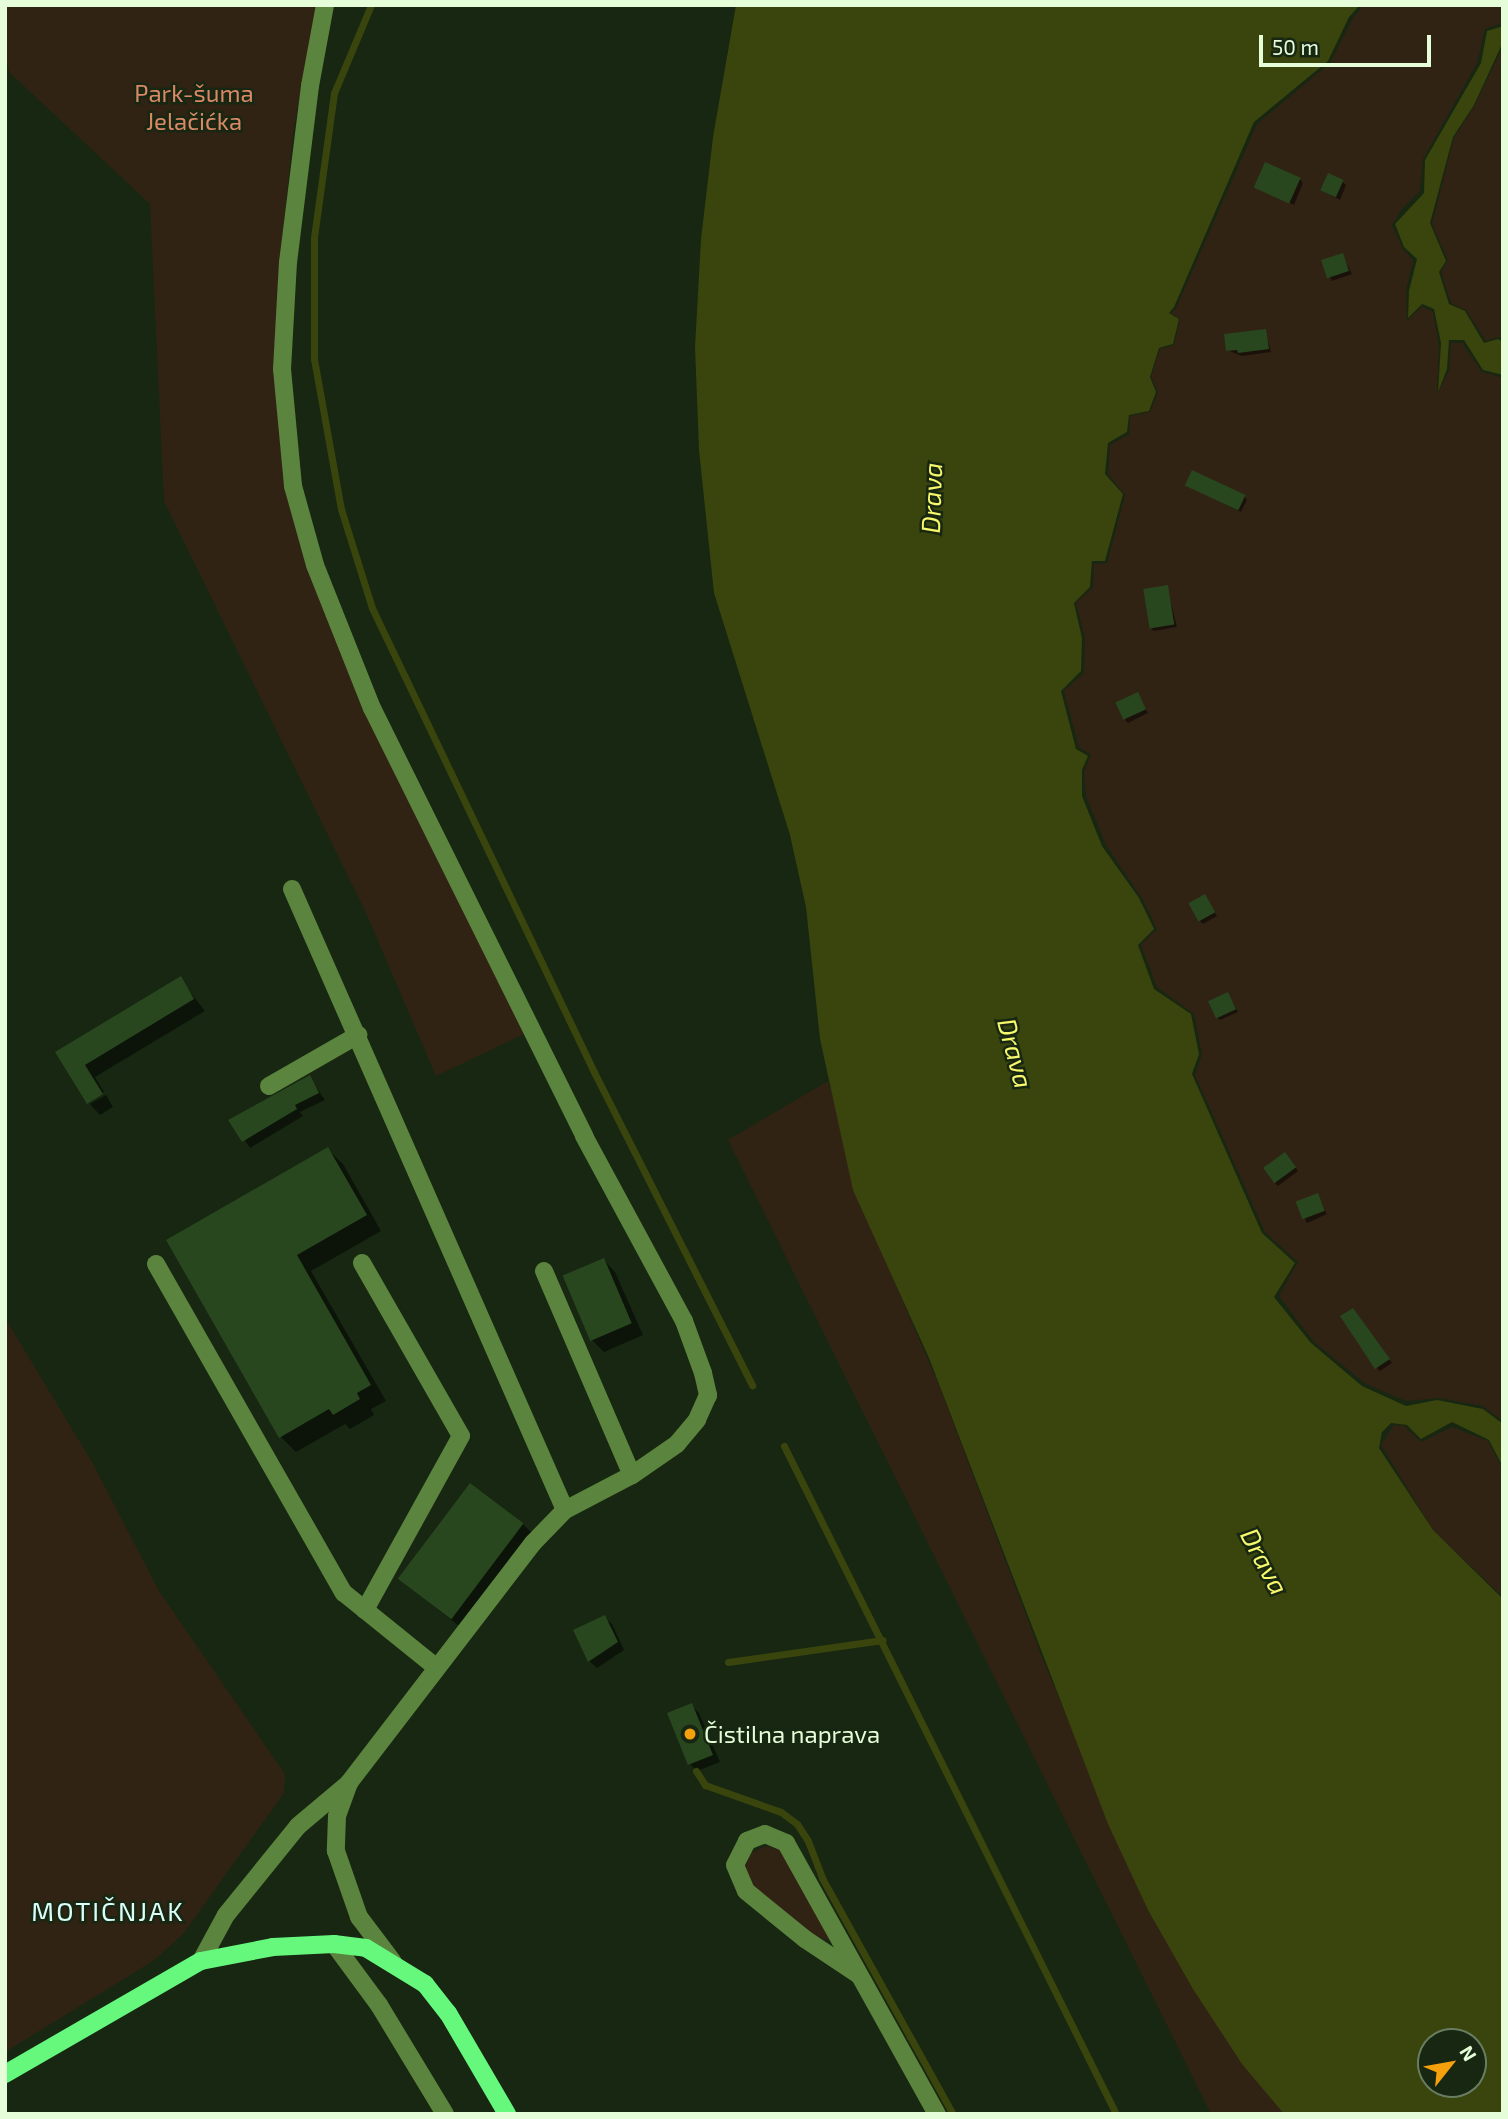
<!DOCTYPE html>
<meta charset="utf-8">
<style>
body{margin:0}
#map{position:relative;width:1508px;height:2119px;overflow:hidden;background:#172711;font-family:"Exo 2",sans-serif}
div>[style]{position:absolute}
.green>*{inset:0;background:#312314}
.water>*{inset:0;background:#3a440d}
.shadow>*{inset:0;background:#0007;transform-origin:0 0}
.stream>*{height:7px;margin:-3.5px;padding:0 3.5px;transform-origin:3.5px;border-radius:3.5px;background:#3a440d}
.building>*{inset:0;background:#28471e;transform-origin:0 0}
.minor>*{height:18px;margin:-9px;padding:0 9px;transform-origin:9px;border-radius:9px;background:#5b843e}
.major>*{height:18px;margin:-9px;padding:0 9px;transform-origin:9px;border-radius:9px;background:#65f87d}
.dots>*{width:19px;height:19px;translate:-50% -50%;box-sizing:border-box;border:4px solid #172711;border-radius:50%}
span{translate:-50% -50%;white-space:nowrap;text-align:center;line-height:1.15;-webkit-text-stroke:5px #172711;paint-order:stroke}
.park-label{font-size:24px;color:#db8867}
.poi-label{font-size:24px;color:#e5fdd8}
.left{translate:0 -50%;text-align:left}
.water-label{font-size:26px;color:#f8f86b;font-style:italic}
.neighbourhood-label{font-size:26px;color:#dafdfa;letter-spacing:2px}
.frame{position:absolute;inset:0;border:7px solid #e5fdd8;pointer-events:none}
.north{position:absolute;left:1417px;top:2028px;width:70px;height:70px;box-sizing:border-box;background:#172711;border:2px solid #697d61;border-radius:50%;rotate:59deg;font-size:19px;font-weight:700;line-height:28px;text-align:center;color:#e5fdd8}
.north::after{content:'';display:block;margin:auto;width:24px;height:32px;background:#f4a10d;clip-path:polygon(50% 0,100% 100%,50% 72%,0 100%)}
.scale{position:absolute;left:1259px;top:35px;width:172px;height:32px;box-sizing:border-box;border:4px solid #e5fdd8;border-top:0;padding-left:9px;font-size:21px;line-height:24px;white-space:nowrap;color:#e5fdd8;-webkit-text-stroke:5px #172711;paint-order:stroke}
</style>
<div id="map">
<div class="green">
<div style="clip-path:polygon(5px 5px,316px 5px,293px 134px,281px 251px,289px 495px,382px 738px,524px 1034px,436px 1076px,367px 915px,164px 501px,150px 204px,9px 72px,5px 52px)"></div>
<div style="clip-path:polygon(1364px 5px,1503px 5px,1503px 23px,1485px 29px,1477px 63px,1423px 159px,1420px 191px,1401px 210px,1392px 225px,1403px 249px,1413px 260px,1406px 291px,1407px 321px,1422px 306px,1433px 312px,1439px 346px,1437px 394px,1449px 371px,1451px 343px,1462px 343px,1482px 372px,1503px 378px,1503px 1421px,1483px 1406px,1439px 1398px,1406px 1401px,1366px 1384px,1314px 1342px,1279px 1296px,1298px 1262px,1265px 1232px,1195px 1075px,1202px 1054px,1194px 1014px,1157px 987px,1141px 945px,1157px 929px,1143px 900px,1106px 845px,1086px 796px,1084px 771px,1091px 755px,1079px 747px,1064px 691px,1084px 673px,1085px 638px,1076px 603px,1093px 587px,1094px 564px,1107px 563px,1125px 495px,1108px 474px,1110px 445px,1129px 434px,1130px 416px,1150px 412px,1158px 392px,1151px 377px,1160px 349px,1174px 345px,1180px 319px,1171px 313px,1176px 308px,1257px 124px,1330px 63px,1353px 18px)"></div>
<div style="clip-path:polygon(1503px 46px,1503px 339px,1498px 337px,1486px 341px,1466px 310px,1451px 303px,1441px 272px,1448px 260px,1432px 224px,1454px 138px,1475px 105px)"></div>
<div style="clip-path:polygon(828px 1081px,875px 1237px,941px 1390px,1041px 1655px,1148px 1910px,1302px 2114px,1211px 2114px,728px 1140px)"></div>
<div style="clip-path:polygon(5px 1318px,92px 1462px,159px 1591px,285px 1774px,284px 1793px,183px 1934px,153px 1961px,5px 2052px)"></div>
<div style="clip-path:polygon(1394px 1425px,1404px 1426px,1421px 1442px,1452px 1427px,1488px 1441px,1503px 1470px,1503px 1597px,1433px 1530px,1381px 1445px)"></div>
<div style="clip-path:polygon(766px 1846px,780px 1850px,792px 1864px,831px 1941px,808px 1934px,754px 1890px,745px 1868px,751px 1853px)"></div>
</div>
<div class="water">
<div style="clip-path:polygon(evenodd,736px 5px,1360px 5px,1349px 17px,1328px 61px,1254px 122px,1174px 307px,1169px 313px,1179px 319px,1173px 344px,1159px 348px,1150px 377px,1156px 392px,1149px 411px,1129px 415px,1127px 432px,1108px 443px,1105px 474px,1123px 494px,1105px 561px,1092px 561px,1090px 587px,1074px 603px,1082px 638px,1081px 671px,1061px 691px,1076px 749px,1088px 756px,1082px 770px,1082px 796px,1102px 846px,1139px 898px,1154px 929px,1138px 945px,1154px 989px,1191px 1014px,1199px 1054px,1192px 1074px,1262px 1233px,1295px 1263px,1274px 1297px,1311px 1343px,1362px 1386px,1406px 1406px,1437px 1400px,1483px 1409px,1503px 1424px,1503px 1467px,1489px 1440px,1452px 1422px,1421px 1439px,1407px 1425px,1391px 1423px,1382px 1432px,1379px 1448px,1433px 1530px,1503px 1599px,1503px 2114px,1284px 2114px,1242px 2064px,1193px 1989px,1148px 1910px,1108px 1824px,929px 1358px,853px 1190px,820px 1039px,806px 907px,790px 835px,714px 593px,699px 450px,695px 347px,701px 239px,713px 137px,736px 5px,1431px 2042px,1473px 2042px,1473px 2084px,1431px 2084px,1431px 2042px)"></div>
<div style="clip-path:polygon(1503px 26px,1503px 42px,1474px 105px,1453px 137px,1430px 223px,1446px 261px,1439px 272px,1449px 304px,1465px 311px,1484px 343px,1498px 339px,1503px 342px,1503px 375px,1483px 370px,1464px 340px,1449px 340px,1447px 369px,1438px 392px,1441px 343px,1434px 309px,1422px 304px,1408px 318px,1409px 291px,1417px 259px,1404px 247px,1395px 224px,1424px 193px,1425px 160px,1481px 63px,1487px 31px)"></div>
</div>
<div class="shadow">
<div style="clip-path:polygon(1300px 179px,1303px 183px,1294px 205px,1256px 187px)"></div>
<div style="clip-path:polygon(1343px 182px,1346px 185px,1340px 200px,1322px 190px)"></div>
<div style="clip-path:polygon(1342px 255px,1352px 274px,1332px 281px,1323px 262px)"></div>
<div style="clip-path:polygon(1265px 331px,1271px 352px,1242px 356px,1227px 350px)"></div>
<div style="clip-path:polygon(1187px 485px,1244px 496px,1247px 500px,1241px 512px)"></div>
<div style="clip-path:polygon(1167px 587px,1177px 627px,1154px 631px,1151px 628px)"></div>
<div style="clip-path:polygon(1137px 694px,1148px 713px,1128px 723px,1125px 720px)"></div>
<div style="clip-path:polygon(1207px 899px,1217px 916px,1203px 924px,1200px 921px)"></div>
<div style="clip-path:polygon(180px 979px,205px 1011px,95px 1077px,104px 1092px,89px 1103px,58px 1052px)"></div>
<div style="clip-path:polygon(1228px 994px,1238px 1012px,1220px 1020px,1216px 1017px)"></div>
<div style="clip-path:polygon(310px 1078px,325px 1100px,300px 1112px,303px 1116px,250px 1148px,231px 1120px)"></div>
<div style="clip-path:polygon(106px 1095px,113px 1107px,100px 1115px,90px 1104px)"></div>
<div style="clip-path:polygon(327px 1149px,343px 1164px,381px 1231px,311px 1271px,386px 1401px,371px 1409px,374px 1415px,350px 1429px,345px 1424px,296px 1452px,281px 1437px,168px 1240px)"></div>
<div style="clip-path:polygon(1288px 1157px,1298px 1171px,1278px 1186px,1275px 1183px)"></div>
<div style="left:1318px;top:1195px;width:21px;height:22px;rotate:65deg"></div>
<div style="clip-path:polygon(604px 1260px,615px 1272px,643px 1335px,604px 1352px,592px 1340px)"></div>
<div style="clip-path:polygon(1356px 1313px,1392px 1363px,1380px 1371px,1376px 1367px)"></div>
<div style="clip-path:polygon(523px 1524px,539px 1540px,469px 1634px,400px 1579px)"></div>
<div style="clip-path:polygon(604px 1617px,612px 1624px,624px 1650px,597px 1668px,589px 1661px)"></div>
<div style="clip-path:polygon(691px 1705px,699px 1713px,720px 1762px,697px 1771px,690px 1764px)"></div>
</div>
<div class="stream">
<div style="left:371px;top:5px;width:95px;rotate:112.8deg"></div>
<div style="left:334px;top:93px;width:146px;rotate:97.9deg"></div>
<div style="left:314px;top:238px;width:121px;rotate:90deg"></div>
<div style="left:314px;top:359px;width:152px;rotate:79.8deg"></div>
<div style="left:341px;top:509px;width:104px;rotate:72.6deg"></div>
<div style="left:372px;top:608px;width:514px;rotate:64.43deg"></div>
<div style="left:594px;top:1072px;width:351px;rotate:63.2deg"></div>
<div style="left:784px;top:1446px;width:746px;rotate:63.57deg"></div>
<div style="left:728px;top:1662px;width:156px;rotate:-8.1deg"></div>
<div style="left:696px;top:1771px;width:17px;rotate:57deg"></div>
<div style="left:705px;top:1785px;width:81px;rotate:19.6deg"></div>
<div style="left:781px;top:1812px;width:20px;rotate:37deg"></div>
<div style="left:797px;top:1824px;width:20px;rotate:57deg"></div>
<div style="left:808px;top:1841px;width:40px;rotate:69deg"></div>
<div style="left:822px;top:1878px;width:270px;rotate:61deg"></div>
</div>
<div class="building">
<div style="left:1265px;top:162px;width:39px;height:28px;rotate:24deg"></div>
<div style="left:1328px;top:173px;width:17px;height:19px;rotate:24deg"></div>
<div style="left:1343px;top:253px;width:19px;height:23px;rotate:72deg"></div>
<div style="clip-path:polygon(1266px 329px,1269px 349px,1238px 353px,1237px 350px,1226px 351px,1224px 334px)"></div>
<div style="left:1192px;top:470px;width:59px;height:17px;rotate:25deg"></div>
<div style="left:1168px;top:585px;width:40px;height:25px;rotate:81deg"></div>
<div style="left:1138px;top:692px;width:19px;height:25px;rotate:65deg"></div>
<div style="left:1205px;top:894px;width:21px;height:19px;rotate:61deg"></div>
<div style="clip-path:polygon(181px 976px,194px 999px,85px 1065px,103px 1094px,87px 1104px,55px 1052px)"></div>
<div style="left:1228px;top:992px;width:19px;height:22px;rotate:65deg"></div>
<div style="clip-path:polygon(310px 1075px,319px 1093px,295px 1105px,297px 1109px,242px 1142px,228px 1120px)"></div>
<div style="clip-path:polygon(328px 1147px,367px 1215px,297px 1255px,371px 1385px,357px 1393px,360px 1399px,333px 1415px,329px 1409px,279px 1438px,166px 1240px)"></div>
<div style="left:1285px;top:1152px;width:19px;height:27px;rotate:54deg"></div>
<div style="left:1318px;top:1193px;width:19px;height:24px;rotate:69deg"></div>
<div style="left:604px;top:1258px;width:71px;height:45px;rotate:67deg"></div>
<div style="clip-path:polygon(1353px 1308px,1390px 1359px,1375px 1369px,1340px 1316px)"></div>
<div style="left:470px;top:1483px;width:67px;height:120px;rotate:37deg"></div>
<div style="clip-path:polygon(605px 1615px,618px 1642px,588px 1662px,573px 1630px)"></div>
<div style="left:692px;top:1703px;width:56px;height:27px;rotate:68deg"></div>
</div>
<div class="minor">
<div style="left:325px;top:5px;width:82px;rotate:100.5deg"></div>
<div style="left:310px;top:86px;width:177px;rotate:97.1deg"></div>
<div style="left:288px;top:262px;width:107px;rotate:93.2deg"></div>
<div style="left:282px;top:369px;width:118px;rotate:84.6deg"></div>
<div style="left:293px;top:486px;width:82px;rotate:74.4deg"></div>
<div style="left:315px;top:565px;width:154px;rotate:68.3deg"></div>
<div style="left:372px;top:708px;width:478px;rotate:63.6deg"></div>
<div style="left:584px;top:1136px;width:210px;rotate:61.6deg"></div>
<div style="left:684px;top:1321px;width:55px;rotate:69.9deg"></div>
<div style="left:703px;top:1373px;width:23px;rotate:77deg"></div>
<div style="left:708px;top:1395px;width:27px;rotate:114deg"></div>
<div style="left:697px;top:1420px;width:31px;rotate:130deg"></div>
<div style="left:677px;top:1444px;width:55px;rotate:145.4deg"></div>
<div style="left:632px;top:1475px;width:76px;rotate:152.4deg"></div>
<div style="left:565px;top:1510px;width:46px;rotate:134.1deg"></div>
<div style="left:533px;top:1543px;width:302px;rotate:127.5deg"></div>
<div style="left:349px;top:1783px;width:35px;rotate:110deg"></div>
<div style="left:337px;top:1816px;width:35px;rotate:92deg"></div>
<div style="left:336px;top:1851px;width:70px;rotate:70.8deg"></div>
<div style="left:359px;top:1917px;width:56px;rotate:52.9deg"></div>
<div style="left:292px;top:889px;width:678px;rotate:66.27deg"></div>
<div style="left:269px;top:1086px;width:103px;rotate:-29.8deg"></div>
<div style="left:362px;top:1263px;width:199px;rotate:60.2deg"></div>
<div style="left:461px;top:1436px;width:199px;rotate:118.9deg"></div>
<div style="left:156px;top:1264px;width:379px;rotate:60.3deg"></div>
<div style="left:344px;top:1593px;width:119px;rotate:38.9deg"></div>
<div style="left:544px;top:1271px;width:222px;rotate:66.7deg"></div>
<div style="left:334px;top:1944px;width:76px;rotate:53.6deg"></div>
<div style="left:379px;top:2005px;width:127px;rotate:58.8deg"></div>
<div style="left:201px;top:1961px;width:52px;rotate:-61.5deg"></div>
<div style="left:226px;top:1915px;width:114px;rotate:-51deg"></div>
<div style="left:298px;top:1826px;width:67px;rotate:-40.1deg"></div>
<div style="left:859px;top:1975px;width:65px;rotate:-146.3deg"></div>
<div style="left:805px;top:1939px;width:76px;rotate:-140.9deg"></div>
<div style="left:746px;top:1891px;width:28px;rotate:-113deg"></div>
<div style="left:735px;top:1865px;width:27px;rotate:-63deg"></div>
<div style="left:747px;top:1841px;width:19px;rotate:-21deg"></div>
<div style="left:765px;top:1834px;width:23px;rotate:23deg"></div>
<div style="left:786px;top:1843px;width:310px;rotate:60.9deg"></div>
</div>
<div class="major">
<div style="left:5px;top:2074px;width:226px;rotate:-30deg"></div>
<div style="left:201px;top:1961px;width:73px;rotate:-11deg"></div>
<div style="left:273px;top:1947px;width:61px;rotate:-2.8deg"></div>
<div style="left:334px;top:1944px;width:32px;rotate:7deg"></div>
<div style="left:366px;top:1948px;width:69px;rotate:31.4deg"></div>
<div style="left:425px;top:1984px;width:37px;rotate:52deg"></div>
<div style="left:448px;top:2013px;width:117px;rotate:59.7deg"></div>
</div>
<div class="dots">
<div style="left:690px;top:1734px;background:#f4a10d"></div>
</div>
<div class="park-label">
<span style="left:194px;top:107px">Park-šuma<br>Jelačićka</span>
</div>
<div class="poi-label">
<span class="left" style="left:704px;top:1734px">Čistilna naprava</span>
</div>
<div class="water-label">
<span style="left:931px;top:498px;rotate:-88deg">Drava</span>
<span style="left:1016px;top:1053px;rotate:75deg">Drava</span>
<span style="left:1265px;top:1561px;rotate:62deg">Drava</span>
</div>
<div class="neighbourhood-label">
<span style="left:108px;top:1911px">MOTIČNJAK</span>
</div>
<div class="frame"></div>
<div class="north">N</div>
<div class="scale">50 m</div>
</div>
